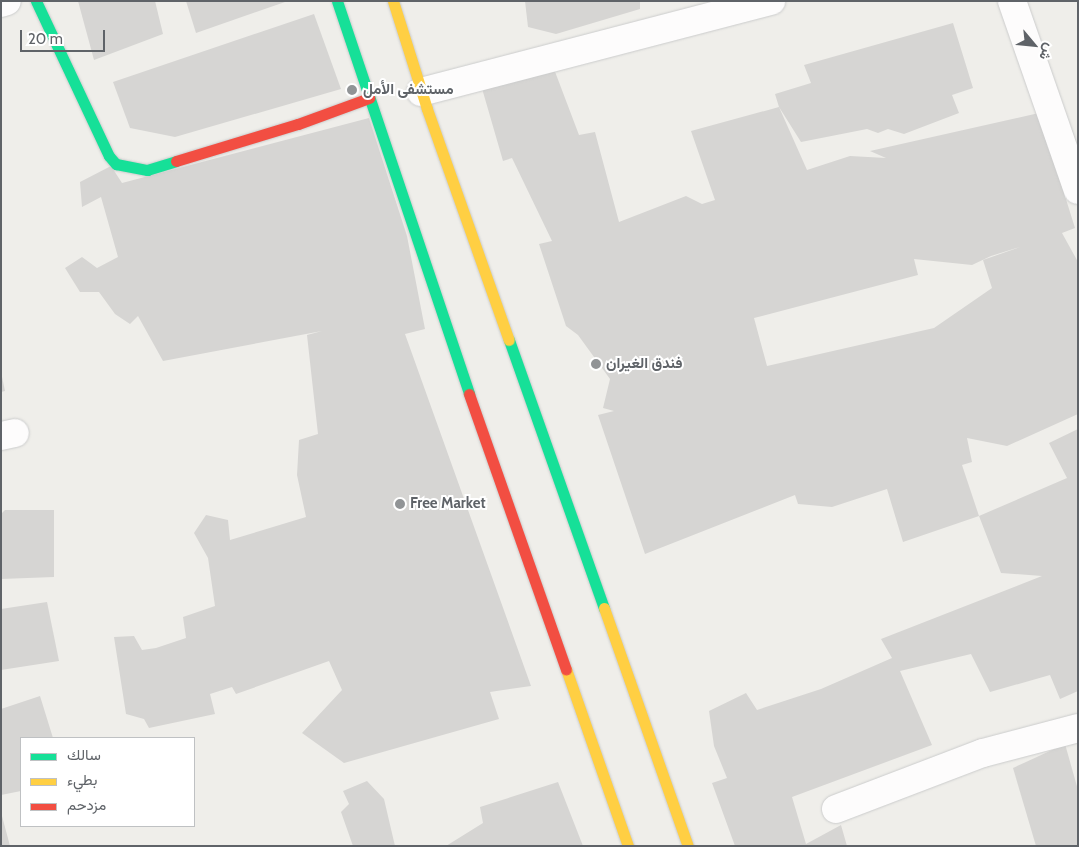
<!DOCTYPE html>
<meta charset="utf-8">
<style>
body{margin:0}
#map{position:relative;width:1079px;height:847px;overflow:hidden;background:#efeeea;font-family:Cabin,Vazirmatn,sans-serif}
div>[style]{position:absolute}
.building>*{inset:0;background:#d6d5d3}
.roads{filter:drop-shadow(0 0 1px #cbcccc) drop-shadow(0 0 1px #cbcccc)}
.street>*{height:28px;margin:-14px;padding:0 14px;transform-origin:14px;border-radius:14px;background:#fdfcfc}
.fast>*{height:11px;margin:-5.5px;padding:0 5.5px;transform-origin:5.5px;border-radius:5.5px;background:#16e098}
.slow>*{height:11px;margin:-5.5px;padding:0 5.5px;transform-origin:5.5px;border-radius:5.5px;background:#ffcf43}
.jam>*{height:11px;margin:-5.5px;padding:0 5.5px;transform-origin:5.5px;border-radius:5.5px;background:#f24e42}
.dots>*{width:14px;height:14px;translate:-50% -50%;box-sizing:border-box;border:2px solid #fff;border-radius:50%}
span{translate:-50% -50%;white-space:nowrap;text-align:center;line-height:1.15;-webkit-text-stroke:4px #fff;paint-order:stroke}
.poi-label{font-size:15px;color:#5f6368;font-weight:700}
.left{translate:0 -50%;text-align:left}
.frame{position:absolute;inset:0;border:2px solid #5f6368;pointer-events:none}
.legend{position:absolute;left:20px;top:737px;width:175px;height:90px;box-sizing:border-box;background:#fff;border:1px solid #bfc1c3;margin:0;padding:6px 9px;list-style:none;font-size:15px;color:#5f6368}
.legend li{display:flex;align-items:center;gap:10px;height:25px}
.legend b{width:25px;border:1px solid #bfc1c3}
.north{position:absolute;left:1009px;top:20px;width:50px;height:50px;-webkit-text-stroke:4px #fff;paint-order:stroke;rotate:118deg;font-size:14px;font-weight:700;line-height:20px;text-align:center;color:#5f6368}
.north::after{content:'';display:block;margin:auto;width:18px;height:22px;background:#5f6368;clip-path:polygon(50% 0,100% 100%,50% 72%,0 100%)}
.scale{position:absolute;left:20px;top:30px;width:85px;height:22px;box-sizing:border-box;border:2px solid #5f6368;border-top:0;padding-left:6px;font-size:15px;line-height:18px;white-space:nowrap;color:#5f6368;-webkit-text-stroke:4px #fff;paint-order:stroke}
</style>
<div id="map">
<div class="building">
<div style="clip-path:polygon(78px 1px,155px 1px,163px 34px,94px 60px)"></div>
<div style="clip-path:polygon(186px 1px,285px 1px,285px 2px,196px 33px)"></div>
<div style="clip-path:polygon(525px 1px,640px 1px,640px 9px,556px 34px,528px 27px)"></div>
<div style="clip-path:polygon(314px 14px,341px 89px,175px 137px,130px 128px,113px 82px)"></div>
<div style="clip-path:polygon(evenodd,953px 23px,973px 88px,952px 95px,959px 113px,904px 134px,888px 129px,878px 133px,867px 129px,801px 142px,779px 107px,807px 170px,850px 156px,886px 158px,870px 151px,1039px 113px,1075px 228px,1062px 233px,1078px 262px,1078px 414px,1007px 446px,967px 438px,972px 462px,962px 465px,979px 516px,903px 542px,887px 489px,832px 507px,798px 504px,795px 495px,645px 554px,598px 415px,614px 411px,603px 408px,610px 379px,578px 335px,566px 326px,539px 244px,552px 241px,512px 158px,503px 161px,481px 85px,554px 69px,579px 135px,595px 132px,619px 222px,686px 196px,702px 204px,715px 200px,691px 131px,779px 107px,775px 94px,811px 83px,804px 65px,953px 23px,1020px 247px,983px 260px,992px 288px,934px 328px,767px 366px,754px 318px,918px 275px,914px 259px,972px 265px,991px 256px,1020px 247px)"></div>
<div style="clip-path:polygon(369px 118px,407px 236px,425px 329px,405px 334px,531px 686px,490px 692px,499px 719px,344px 763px,302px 733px,342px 690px,329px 661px,236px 694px,232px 687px,210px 694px,215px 714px,149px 728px,144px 719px,126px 714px,114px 637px,134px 636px,142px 650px,156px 648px,186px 638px,183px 617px,215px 606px,208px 558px,194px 533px,206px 515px,228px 520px,230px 540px,306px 517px,297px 475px,299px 440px,318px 434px,307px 335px,322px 331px,163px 361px,138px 316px,130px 324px,115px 314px,99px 292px,80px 292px,65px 268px,82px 257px,97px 268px,118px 257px,101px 197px,82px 207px,80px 182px,111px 166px,122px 183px)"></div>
<div style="clip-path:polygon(1px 372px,5px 391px,1px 392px)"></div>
<div style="clip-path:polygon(1078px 429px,1078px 691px,1060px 699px,1050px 675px,990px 692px,971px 654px,900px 671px,932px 745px,792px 797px,806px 844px,841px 825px,847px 846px,735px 846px,712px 783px,727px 778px,714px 746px,709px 711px,746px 693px,757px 710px,821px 689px,892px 658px,881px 639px,1042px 576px,1001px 573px,979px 516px,1067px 478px,1049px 443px)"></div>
<div style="clip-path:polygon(5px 510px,54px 510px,54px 577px,1px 579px,1px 514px)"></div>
<div style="clip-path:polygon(47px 602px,59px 661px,1px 670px,1px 609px)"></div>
<div style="clip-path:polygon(40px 696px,53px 738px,21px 738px,21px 791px,1px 795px,1px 709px)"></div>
<div style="clip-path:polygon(1065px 744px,1078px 790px,1078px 846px,1036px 846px,1013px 768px)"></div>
<div style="clip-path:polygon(367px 781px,384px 799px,395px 846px,353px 846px,341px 812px,349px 804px,343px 791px)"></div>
<div style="clip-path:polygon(558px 782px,583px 846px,446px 846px,483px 823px,480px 807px)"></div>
<div style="clip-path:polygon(2px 816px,10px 846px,1px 846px)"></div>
</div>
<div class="roads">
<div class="street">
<div style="left:1012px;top:1px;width:200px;rotate:70.8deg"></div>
<div style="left:1px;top:3px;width:6px;rotate:-18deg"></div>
<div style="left:421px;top:92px;width:362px;rotate:-14.6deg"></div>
<div style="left:1px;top:436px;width:14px;rotate:-12deg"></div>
<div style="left:836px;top:809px;width:157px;rotate:-20.9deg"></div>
<div style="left:983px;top:753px;width:98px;rotate:-14.7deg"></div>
</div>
<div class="fast">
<div style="left:36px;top:1px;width:171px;rotate:64.8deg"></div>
<div style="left:109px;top:156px;width:11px;rotate:49deg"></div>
<div style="left:116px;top:164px;width:32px;rotate:11deg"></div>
<div style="left:147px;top:170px;width:30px;rotate:-17deg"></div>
<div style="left:337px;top:1px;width:415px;rotate:71.4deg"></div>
<div style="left:509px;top:340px;width:284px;rotate:70.5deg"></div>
</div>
<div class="slow">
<div style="left:393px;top:1px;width:113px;rotate:72.5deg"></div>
<div style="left:427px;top:109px;width:245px;rotate:70.5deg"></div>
<div style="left:604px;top:608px;width:252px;rotate:70.6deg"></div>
<div style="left:566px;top:669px;width:188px;rotate:70.7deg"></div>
</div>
<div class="jam">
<div style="left:176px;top:161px;width:127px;rotate:-16.9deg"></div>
<div style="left:298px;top:124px;width:76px;rotate:-20.1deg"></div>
<div style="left:469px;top:394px;width:292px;rotate:70.6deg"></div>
</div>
</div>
<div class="dots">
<div style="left:352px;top:90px;background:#919496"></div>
<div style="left:596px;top:364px;background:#919496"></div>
<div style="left:400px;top:504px;background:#919496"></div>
</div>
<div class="poi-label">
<span class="left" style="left:363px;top:90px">مستشفى الأمل</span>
<span class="left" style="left:606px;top:364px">فندق الغيران</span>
<span class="left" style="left:410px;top:504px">Free Market</span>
</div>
<div class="frame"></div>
<ul class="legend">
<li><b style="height:6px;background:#16e098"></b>سالك</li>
<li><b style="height:6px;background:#ffcf43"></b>بطيء</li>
<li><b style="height:6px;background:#f24e42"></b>مزدحم</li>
</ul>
<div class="north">ش</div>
<div class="scale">20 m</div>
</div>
